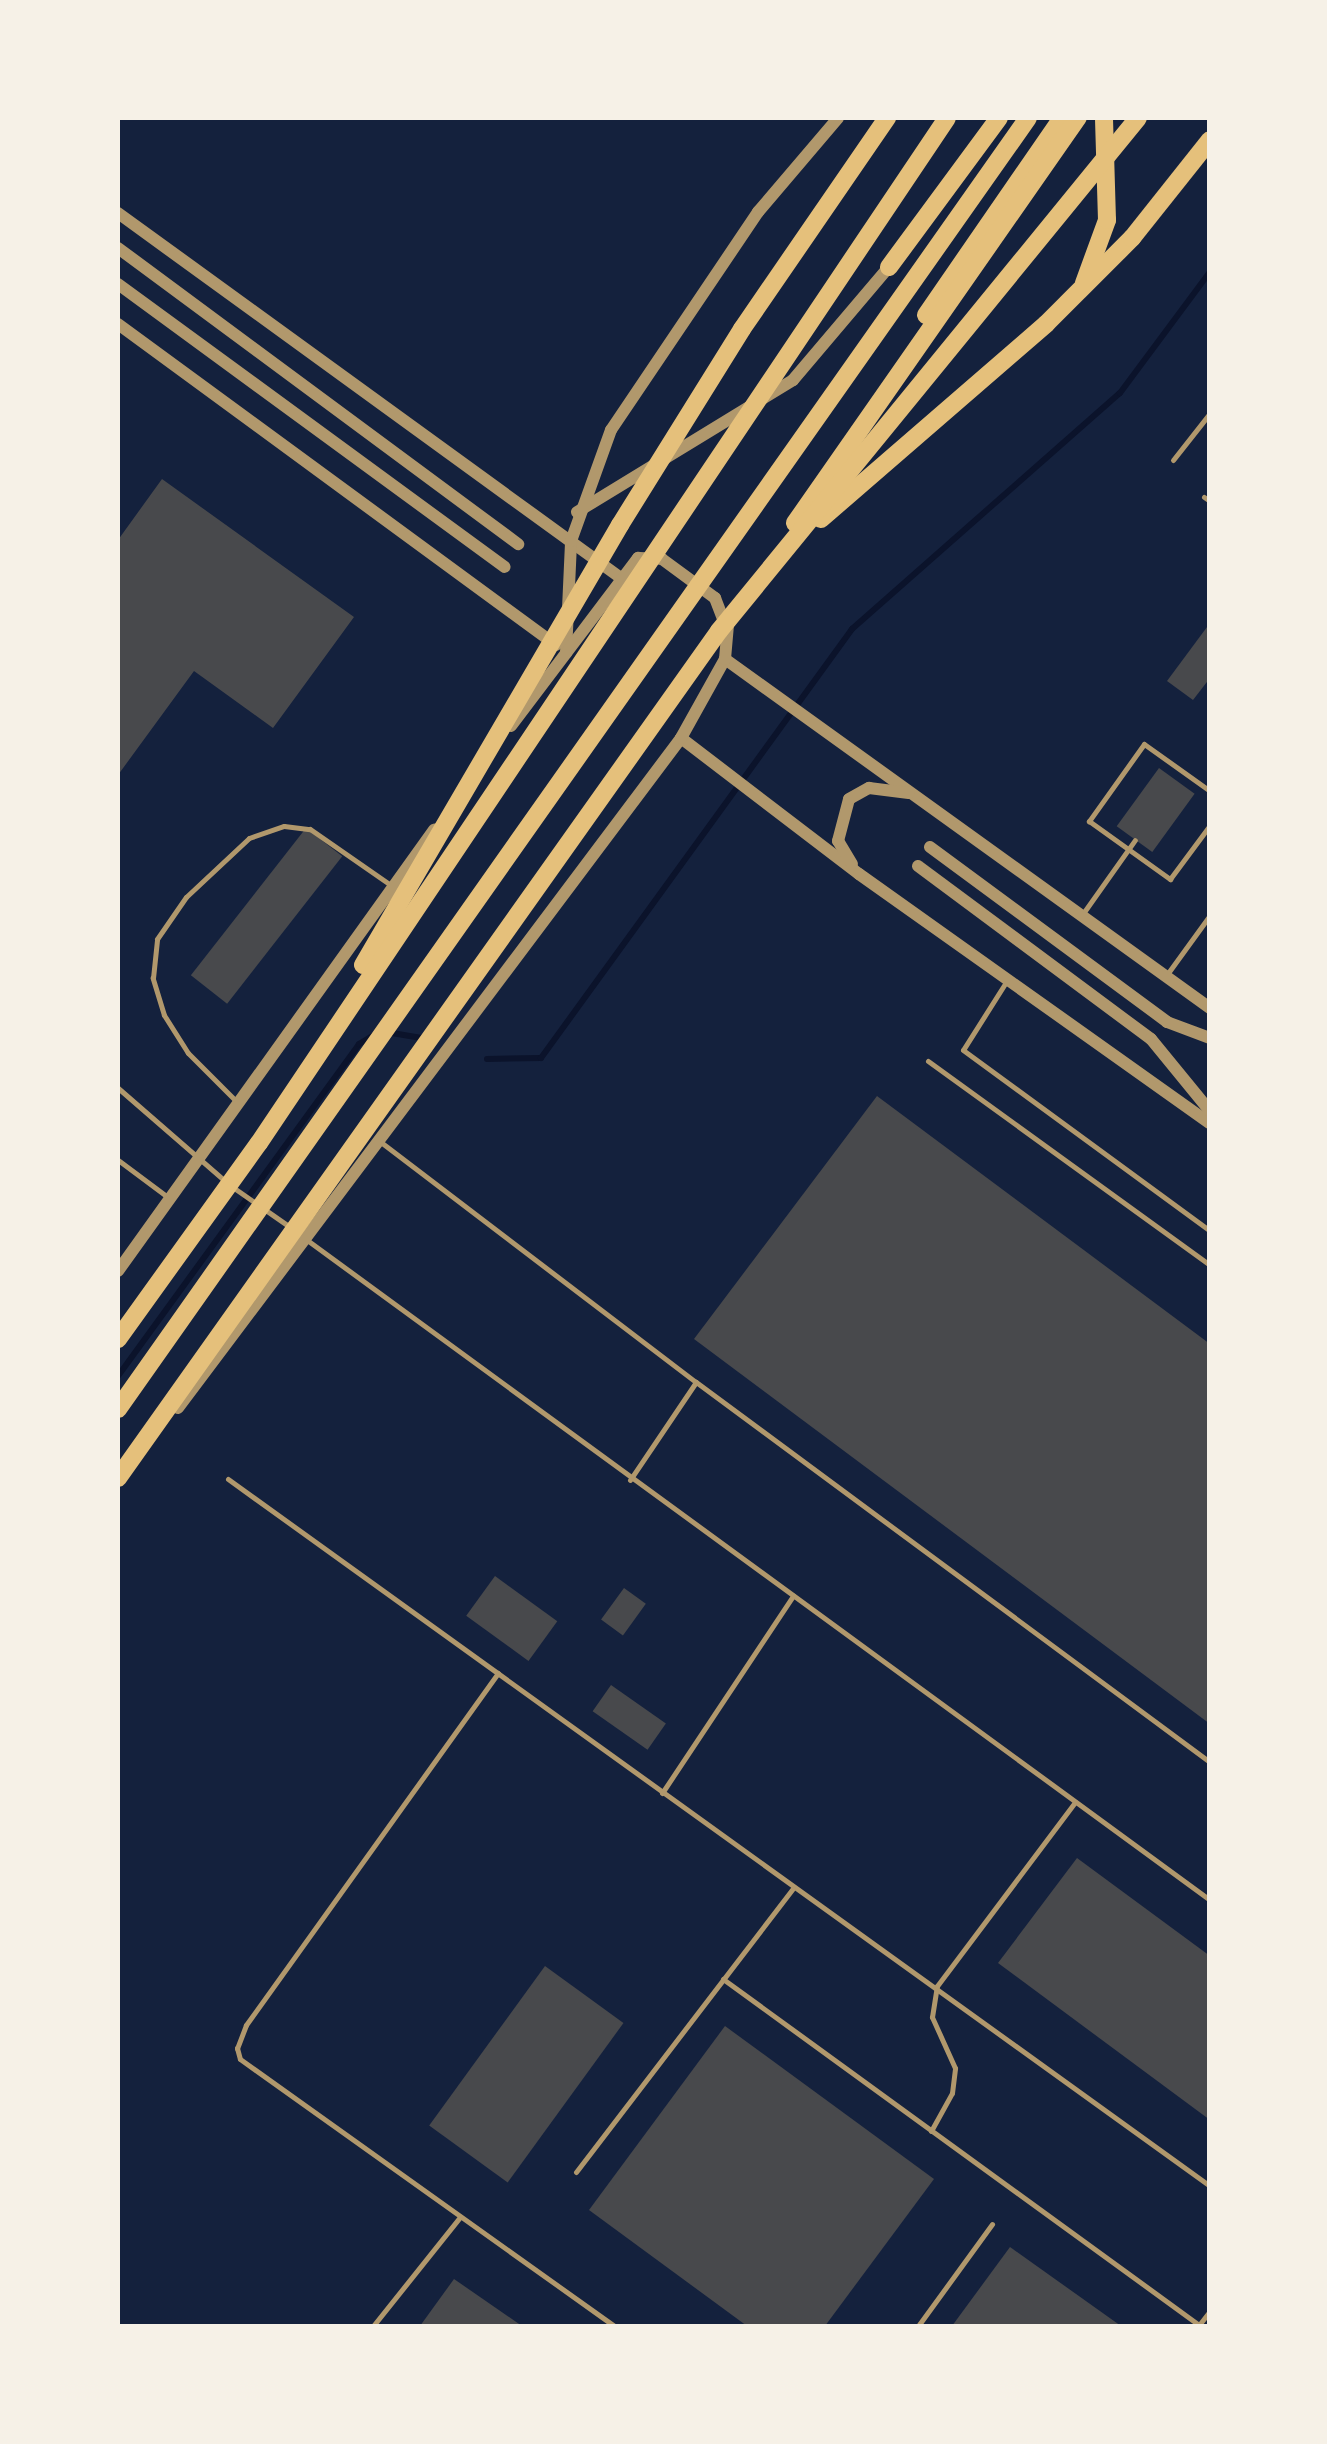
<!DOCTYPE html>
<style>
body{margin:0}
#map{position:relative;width:1327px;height:2444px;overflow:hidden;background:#14213d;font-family:"Exo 2",sans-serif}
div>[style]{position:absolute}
.stream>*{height:6px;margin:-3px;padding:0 3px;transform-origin:3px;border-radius:3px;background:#0b132b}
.building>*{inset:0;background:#48494c;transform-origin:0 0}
.service>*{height:5px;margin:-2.5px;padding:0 2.5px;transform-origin:2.5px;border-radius:2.5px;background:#b1986c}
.tertiary>*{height:12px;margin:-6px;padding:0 6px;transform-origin:6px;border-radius:6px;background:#b1986c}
.motorway>*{height:18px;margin:-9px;padding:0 9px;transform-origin:9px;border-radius:9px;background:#e5c07b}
span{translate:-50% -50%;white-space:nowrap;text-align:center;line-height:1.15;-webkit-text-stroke:10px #f6f1e7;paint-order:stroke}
.frame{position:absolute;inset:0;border:120px solid #f6f1e7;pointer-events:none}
</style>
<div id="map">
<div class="stream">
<div style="left:386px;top:1032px;width:42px;rotate:9.7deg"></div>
<div style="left:487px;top:1059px;width:54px;rotate:-1.1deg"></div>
<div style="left:541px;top:1058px;width:530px;rotate:-54.06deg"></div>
<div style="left:852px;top:629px;width:357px;rotate:-41.4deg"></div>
<div style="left:1120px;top:393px;width:151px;rotate:-53.4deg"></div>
<div style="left:118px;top:1376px;width:410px;rotate:-54deg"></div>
<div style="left:359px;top:1044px;width:17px;rotate:-31deg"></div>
</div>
<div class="building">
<div style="clip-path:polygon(162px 479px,354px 617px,273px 728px,194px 671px,118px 775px,118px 540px)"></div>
<div style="clip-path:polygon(1210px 623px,1210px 678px,1193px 700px,1167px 681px)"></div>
<div style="left:1159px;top:768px;width:44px;height:72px;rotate:36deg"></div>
<div style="left:306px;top:828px;width:46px;height:187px;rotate:38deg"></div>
<div style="clip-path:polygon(877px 1096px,1210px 1344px,1210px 1724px,694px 1339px)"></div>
<div style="left:495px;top:1576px;width:77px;height:49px;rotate:36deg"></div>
<div style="left:624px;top:1588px;width:27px;height:39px;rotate:36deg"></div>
<div style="left:611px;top:1685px;width:67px;height:32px;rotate:35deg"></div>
<div style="clip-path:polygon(1077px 1858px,1210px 1956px,1210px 2120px,998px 1963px)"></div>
<div style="left:545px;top:1966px;width:97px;height:197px;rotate:36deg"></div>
<div style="clip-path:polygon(725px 2026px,934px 2179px,825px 2326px,747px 2326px,589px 2210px)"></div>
<div style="clip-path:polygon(1010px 2247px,1121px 2326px,952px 2326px)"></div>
<div style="clip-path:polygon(454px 2279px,522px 2326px,420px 2326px)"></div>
</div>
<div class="service">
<div style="left:1173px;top:460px;width:60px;rotate:-51.8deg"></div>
<div style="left:1204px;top:497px;width:7px;rotate:34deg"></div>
<div style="left:1210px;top:791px;width:81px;rotate:-144.5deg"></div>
<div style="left:1144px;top:744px;width:95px;rotate:125.5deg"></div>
<div style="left:1089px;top:821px;width:100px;rotate:35.6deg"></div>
<div style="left:1170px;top:879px;width:67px;rotate:-53.5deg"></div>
<div style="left:1084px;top:912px;width:88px;rotate:-54.7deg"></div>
<div style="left:1168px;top:973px;width:72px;rotate:-54.1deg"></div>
<div style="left:1006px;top:982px;width:80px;rotate:122.3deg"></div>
<div style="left:963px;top:1050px;width:306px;rotate:36.2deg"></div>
<div style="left:928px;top:1061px;width:348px;rotate:35.9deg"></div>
<div style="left:118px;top:1088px;width:142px;rotate:41deg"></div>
<div style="left:238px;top:1103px;width:71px;rotate:-135deg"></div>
<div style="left:188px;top:1053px;width:45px;rotate:-122.3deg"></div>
<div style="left:164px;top:1015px;width:39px;rotate:-107deg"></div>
<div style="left:153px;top:978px;width:39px;rotate:-84deg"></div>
<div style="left:157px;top:939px;width:51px;rotate:-55.4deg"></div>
<div style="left:186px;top:897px;width:86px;rotate:-43.1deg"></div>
<div style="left:249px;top:838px;width:37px;rotate:-19deg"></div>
<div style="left:284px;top:826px;width:26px;rotate:7deg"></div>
<div style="left:310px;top:829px;width:100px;rotate:34.8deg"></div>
<div style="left:382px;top:1143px;width:395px;rotate:37.3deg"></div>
<div style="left:696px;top:1382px;width:118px;rotate:124deg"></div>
<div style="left:118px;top:1160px;width:64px;rotate:36.7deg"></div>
<div style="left:234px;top:1188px;width:68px;rotate:34.9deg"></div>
<div style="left:307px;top:1240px;width:1118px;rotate:36.16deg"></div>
<div style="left:696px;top:1382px;width:639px;rotate:36.48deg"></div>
<div style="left:228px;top:1479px;width:1210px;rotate:35.75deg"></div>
<div style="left:498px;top:1673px;width:433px;rotate:125.6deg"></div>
<div style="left:246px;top:2025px;width:25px;rotate:111deg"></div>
<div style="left:237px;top:2048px;width:11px;rotate:75deg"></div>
<div style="left:240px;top:2059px;width:460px;rotate:35.5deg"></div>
<div style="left:662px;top:1793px;width:237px;rotate:-56.4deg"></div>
<div style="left:723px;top:1979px;width:588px;rotate:36.01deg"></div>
<div style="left:931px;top:2131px;width:43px;rotate:-61.1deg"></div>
<div style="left:952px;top:2093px;width:25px;rotate:-83deg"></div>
<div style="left:955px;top:2068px;width:56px;rotate:-114.3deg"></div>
<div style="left:932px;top:2017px;width:31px;rotate:-81deg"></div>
<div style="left:937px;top:1986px;width:230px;rotate:-53.1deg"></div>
<div style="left:576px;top:2172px;width:357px;rotate:-52.6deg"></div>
<div style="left:1199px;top:2325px;width:18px;rotate:-52deg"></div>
<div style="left:373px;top:2326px;width:139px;rotate:-51.4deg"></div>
<div style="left:918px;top:2326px;width:126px;rotate:-54deg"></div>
</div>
<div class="tertiary">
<div style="left:118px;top:213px;width:621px;rotate:35.97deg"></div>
<div style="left:118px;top:248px;width:498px;rotate:36.5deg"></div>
<div style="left:118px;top:284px;width:479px;rotate:36.2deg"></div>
<div style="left:118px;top:324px;width:543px;rotate:36.24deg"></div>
<div style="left:577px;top:512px;width:253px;rotate:-31.4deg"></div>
<div style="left:793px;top:380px;width:148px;rotate:-49.7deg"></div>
<div style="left:566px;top:653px;width:112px;rotate:-87.4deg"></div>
<div style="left:571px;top:541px;width:118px;rotate:-70.2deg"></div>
<div style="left:611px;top:430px;width:263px;rotate:-56deg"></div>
<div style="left:758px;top:212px;width:123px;rotate:-49.6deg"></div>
<div style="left:725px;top:659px;width:598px;rotate:35.74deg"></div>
<div style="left:511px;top:726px;width:211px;rotate:-52.9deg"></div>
<div style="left:638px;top:558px;width:24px;rotate:2deg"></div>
<div style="left:662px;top:559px;width:66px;rotate:36.3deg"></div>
<div style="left:715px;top:598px;width:30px;rotate:69deg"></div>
<div style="left:681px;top:738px;width:224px;rotate:37.4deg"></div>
<div style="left:859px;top:874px;width:430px;rotate:35.4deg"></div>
<div style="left:930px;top:847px;width:295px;rotate:36.4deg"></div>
<div style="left:1167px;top:1022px;width:46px;rotate:20.4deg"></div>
<div style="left:852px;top:864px;width:27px;rotate:-121deg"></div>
<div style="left:838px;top:841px;width:43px;rotate:-75.3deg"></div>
<div style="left:849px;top:799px;width:23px;rotate:-29deg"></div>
<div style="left:869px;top:788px;width:40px;rotate:7.1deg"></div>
<div style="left:918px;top:866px;width:290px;rotate:36.6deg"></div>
<div style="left:1151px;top:1039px;width:93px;rotate:50.7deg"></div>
<div style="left:118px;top:1271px;width:543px;rotate:-54.38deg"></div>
<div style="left:178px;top:1408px;width:838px;rotate:-53.1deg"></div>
<div style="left:681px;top:738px;width:90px;rotate:-60.9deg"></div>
<div style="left:725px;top:659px;width:36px;rotate:-85deg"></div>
</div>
<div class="motorway">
<div style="left:889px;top:267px;width:185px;rotate:-53.6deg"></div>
<div style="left:1084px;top:283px;width:67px;rotate:-69.9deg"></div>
<div style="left:1107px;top:220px;width:102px;rotate:-91.7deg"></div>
<div style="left:926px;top:315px;width:239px;rotate:-55.4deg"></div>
<div style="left:821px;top:519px;width:298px;rotate:-40.9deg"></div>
<div style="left:1046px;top:324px;width:122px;rotate:-45deg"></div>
<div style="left:1132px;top:238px;width:125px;rotate:-51.5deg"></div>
<div style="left:795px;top:523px;width:494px;rotate:-55.1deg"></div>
<div style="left:363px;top:965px;width:510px;rotate:-59.71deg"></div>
<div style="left:620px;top:525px;width:231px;rotate:-58.1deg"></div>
<div style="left:742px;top:329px;width:256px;rotate:-55.5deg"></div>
<div style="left:118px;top:1339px;width:241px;rotate:-54.3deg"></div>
<div style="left:259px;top:1143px;width:1234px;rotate:-56.13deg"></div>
<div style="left:118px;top:1409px;width:1579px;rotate:-54.82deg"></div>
<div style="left:118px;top:1478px;width:1039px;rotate:-54.64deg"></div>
<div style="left:719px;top:631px;width:662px;rotate:-50.76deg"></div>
</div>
<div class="frame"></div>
</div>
